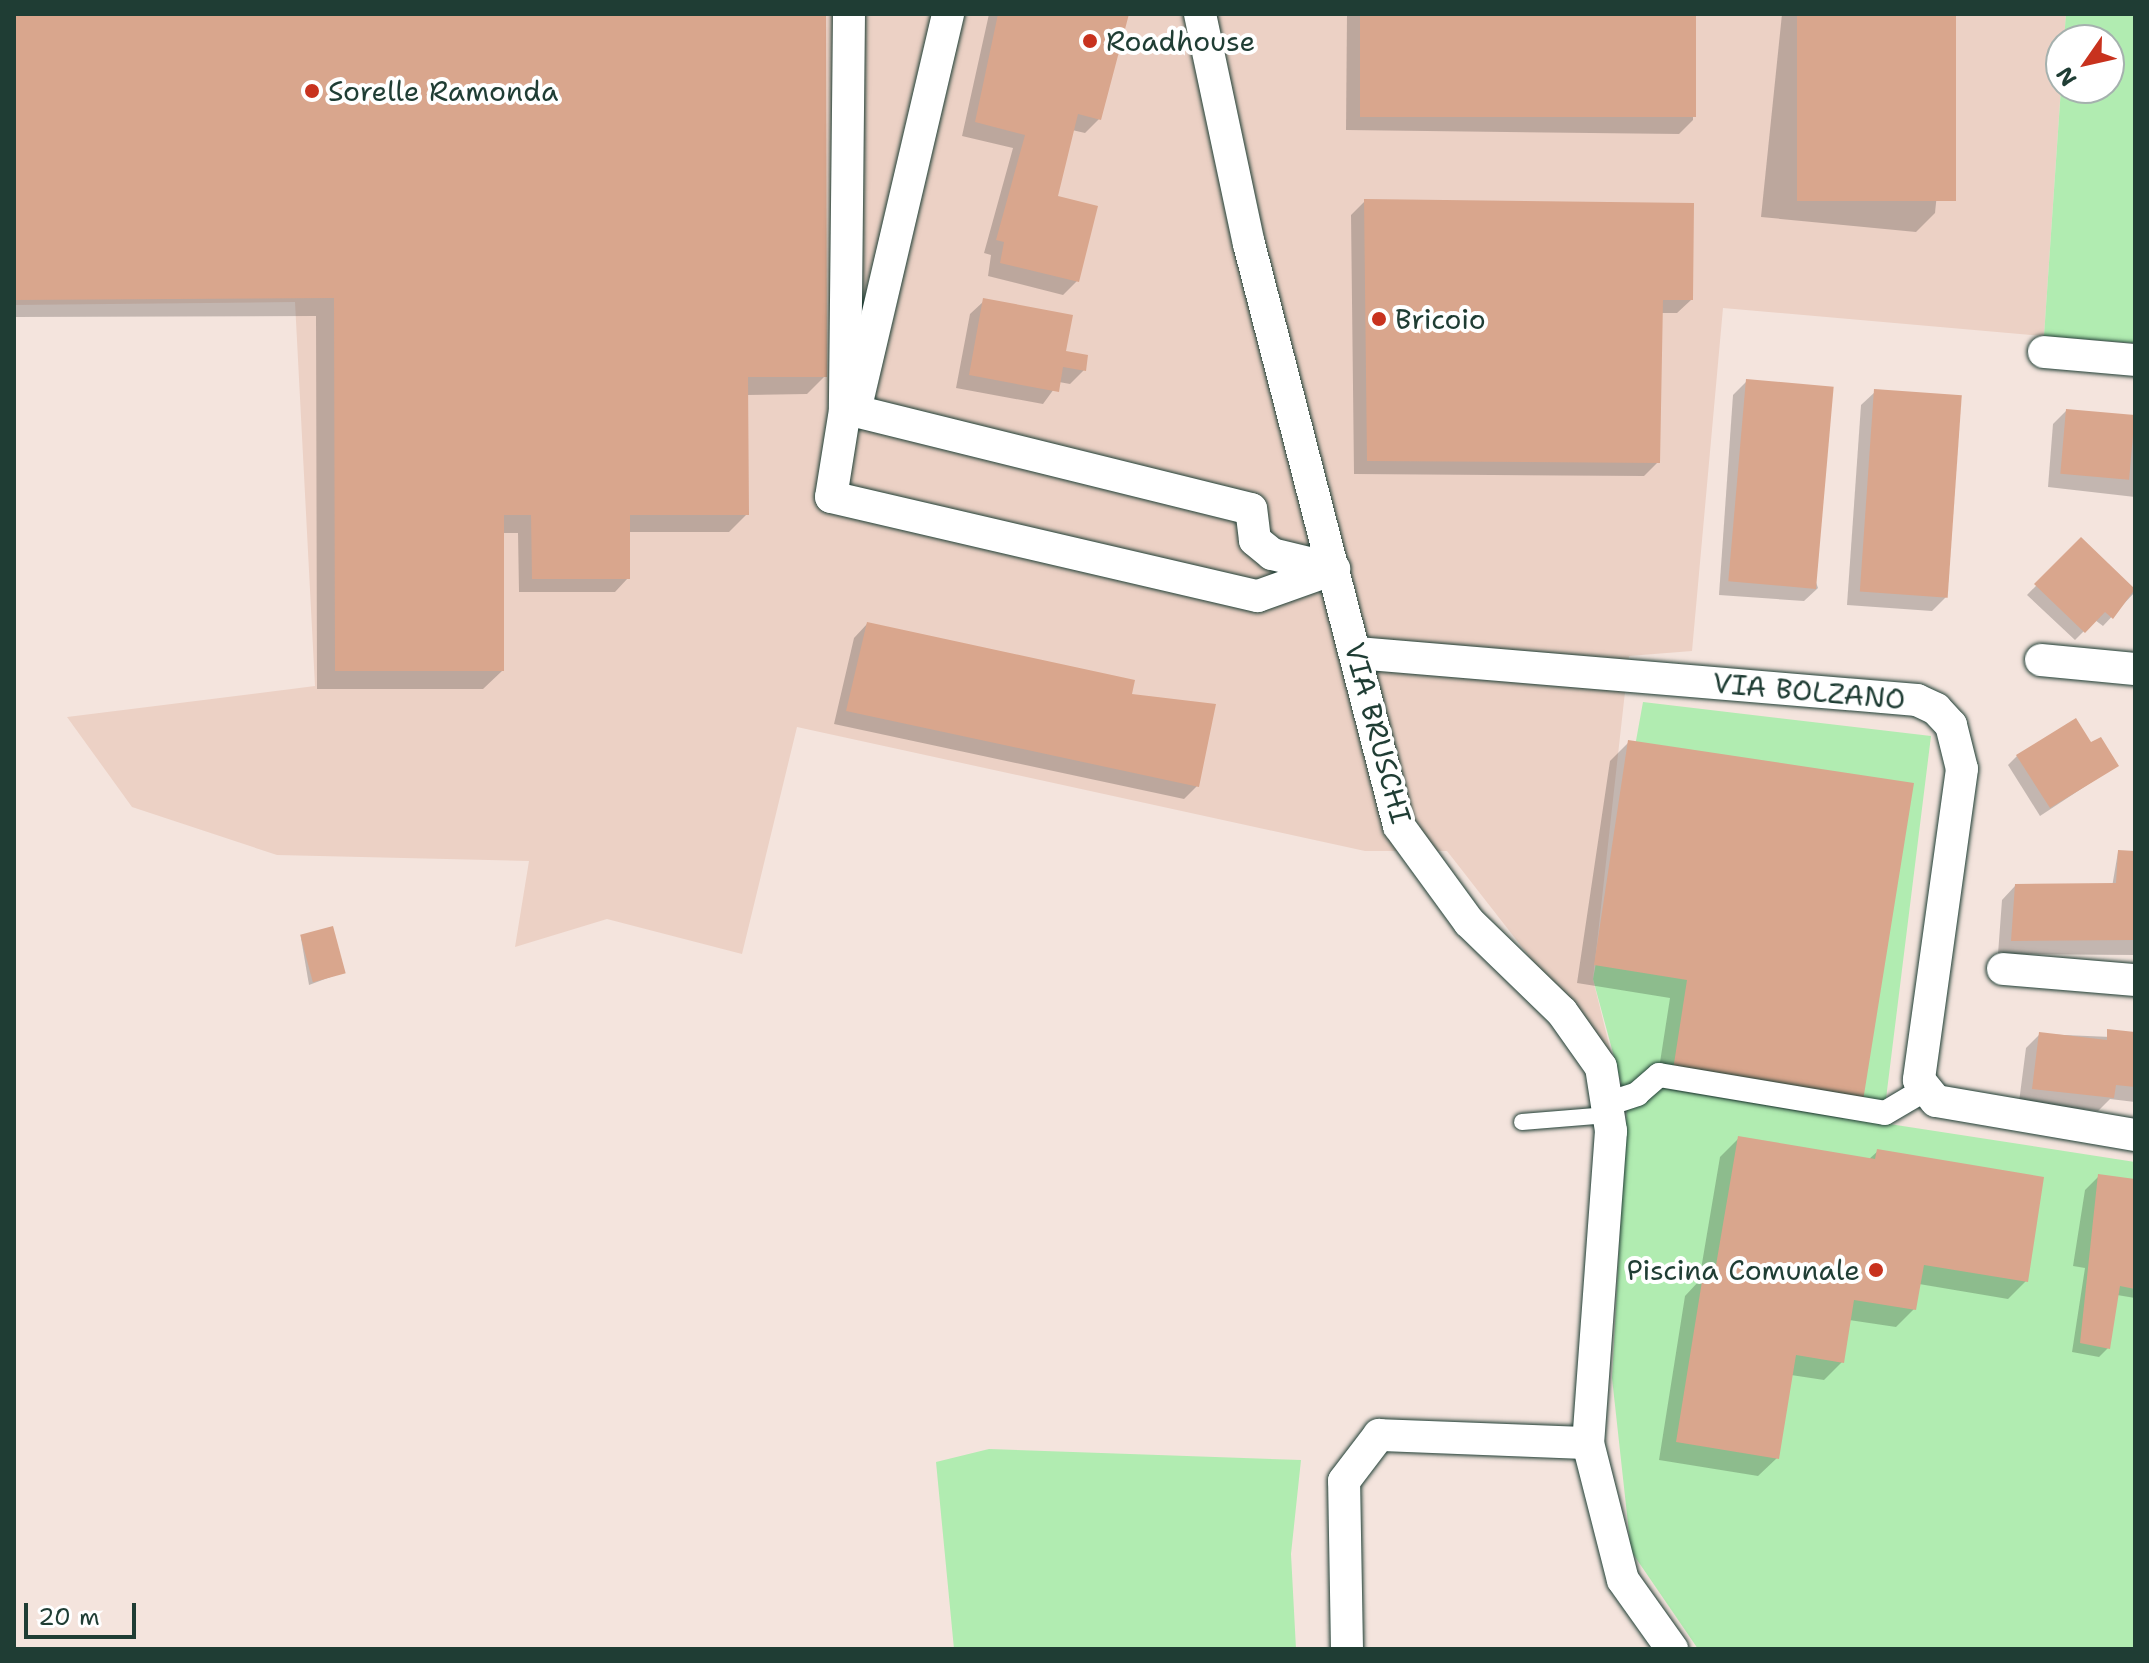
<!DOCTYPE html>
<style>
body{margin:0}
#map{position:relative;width:2149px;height:1663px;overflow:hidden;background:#f4e4dd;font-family:"Shantell Sans",sans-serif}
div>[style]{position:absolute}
.built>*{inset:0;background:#ecd1c5}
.green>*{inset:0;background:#b1ecb1}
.shadow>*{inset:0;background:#0003}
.building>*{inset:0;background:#d9a68d;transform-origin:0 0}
.roads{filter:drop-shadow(0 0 2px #1f3d34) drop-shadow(0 0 2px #1f3d34)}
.service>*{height:16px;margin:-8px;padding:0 8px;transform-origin:8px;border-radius:8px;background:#fff}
.pedestrian>*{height:24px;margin:-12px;padding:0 12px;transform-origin:12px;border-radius:12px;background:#fff}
.minor>*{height:32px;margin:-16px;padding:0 16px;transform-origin:16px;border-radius:16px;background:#fff}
.dots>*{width:22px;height:22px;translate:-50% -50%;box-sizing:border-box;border:4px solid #fff;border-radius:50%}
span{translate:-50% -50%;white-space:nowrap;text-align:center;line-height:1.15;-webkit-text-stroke:8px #fff;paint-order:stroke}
.poi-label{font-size:28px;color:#1f3d34}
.left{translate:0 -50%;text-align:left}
.right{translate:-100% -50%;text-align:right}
.street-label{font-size:28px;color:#1f3d34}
.frame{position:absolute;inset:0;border:16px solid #1f3d34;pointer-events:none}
.north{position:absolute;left:2045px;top:24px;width:80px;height:80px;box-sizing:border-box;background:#fff;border:2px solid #a5b1ae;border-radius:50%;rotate:236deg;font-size:22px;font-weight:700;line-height:32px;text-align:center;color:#1f3d34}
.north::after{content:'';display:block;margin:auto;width:28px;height:36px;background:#c8321e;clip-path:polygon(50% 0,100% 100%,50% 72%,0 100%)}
.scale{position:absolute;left:24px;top:1603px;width:112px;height:36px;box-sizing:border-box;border:4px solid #1f3d34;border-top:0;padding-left:10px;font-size:24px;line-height:28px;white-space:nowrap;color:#1f3d34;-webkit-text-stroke:6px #fff;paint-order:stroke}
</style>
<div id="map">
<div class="built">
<div style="clip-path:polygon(14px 14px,2066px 14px,2044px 336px,1723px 308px,1692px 651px,1629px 656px,1593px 979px,1614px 1065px,1447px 851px,1365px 851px,797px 727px,742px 954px,607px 919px,515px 947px,529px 861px,277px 855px,132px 807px,67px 717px,315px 686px,295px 302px,14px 305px)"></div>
</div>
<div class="green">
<div style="clip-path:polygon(2066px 14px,2135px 14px,2135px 343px,2044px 336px,2061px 88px,2109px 88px,2109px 40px,2064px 40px)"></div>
<div style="clip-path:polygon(1643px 702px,1931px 736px,1883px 1123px,2135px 1162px,2135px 1649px,1698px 1649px,1631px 1551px,1612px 1378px,1627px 1105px,1593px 979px)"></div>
<div style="clip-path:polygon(989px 1449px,1301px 1460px,1291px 1554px,1296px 1649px,954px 1649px,936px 1462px)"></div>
</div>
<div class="shadow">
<div style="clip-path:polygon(14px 14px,824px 14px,825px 376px,807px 394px,746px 395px,747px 514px,729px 532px,628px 532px,628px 578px,615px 592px,519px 592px,518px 533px,502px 533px,502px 671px,483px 689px,317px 689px,316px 316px,14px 317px)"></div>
<div style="clip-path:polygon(989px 14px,1126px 14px,1099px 119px,1085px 133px,1072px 130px,1055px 197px,1077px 281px,1063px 295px,988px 276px,991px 255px,984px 253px,1013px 148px,962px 136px)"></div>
<div style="clip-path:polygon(1347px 14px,1694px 14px,1693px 120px,1679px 134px,1346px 130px)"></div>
<div style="clip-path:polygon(1782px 14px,1955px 14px,1935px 213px,1916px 232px,1761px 217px)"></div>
<div style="clip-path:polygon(1365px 201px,1691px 300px,1677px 313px,1661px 313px,1658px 462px,1644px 476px,1354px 474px,1351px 215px)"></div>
<div style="clip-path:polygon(984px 301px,1064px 353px,1084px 370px,1070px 384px,1059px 382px,1043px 404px,956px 388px,970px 314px)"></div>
<div style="clip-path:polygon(1746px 382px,1818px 588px,1804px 601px,1719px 595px,1733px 395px)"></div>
<div style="clip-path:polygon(1875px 392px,1946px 597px,1932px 611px,1847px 605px,1861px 405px)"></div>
<div style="clip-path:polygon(2066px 411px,2135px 417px,2135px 497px,2048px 487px,2053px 424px)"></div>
<div style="clip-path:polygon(2081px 540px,2135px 592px,2103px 626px,2095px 620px,2075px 640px,2027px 595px)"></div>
<div style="clip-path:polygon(867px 624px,1129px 696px,1214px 705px,1197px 786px,1184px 799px,834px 724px,854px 638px)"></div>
<div style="clip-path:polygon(1629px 742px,1862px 1100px,1843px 1119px,1656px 1088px,1670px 998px,1577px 983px,1610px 761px)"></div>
<div style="clip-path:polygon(2090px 745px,2116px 766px,2040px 816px,2008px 765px,2017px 756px)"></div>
<div style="clip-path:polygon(2118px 852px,2135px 853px,2135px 955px,1998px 954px,2002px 900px,2015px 886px,2112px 887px)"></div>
<div style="clip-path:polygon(301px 938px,344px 972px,309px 985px)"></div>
<div style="clip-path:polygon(2040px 1034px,2135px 1038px,2135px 1102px,2110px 1099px,2098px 1111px,2019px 1102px,2026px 1048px)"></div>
<div style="clip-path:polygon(1738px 1139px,1868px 1160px,1878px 1151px,2026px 1281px,2008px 1299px,1919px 1284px,1914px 1309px,1896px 1327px,1849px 1320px,1842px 1362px,1824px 1380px,1791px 1375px,1777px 1458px,1758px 1476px,1659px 1460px,1685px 1296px,1699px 1281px,1720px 1157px)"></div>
<div style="clip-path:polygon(2099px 1176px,2135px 1181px,2135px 1298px,2117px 1295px,2108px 1348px,2099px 1357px,2072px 1352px,2085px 1268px,2073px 1266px,2085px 1190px)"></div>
</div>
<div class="building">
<div style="clip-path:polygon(14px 14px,826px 14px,827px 377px,748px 377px,749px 515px,630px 515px,630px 579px,532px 579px,531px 515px,504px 515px,504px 671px,335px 671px,334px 298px,14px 300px)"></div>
<div style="clip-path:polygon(998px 14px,1129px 14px,1101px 120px,1078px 114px,1058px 196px,1098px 206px,1079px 282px,1000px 263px,1004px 242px,996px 240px,1025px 135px,975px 122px)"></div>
<div style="left:1360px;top:14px;width:336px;height:103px"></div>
<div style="left:1797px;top:14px;width:159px;height:187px"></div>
<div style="clip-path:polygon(1364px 199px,1694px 203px,1693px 300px,1663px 300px,1660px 463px,1367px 461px)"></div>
<div style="clip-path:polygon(983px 298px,1073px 315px,1066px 351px,1088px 355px,1086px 371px,1063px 367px,1059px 392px,969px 375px)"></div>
<div style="left:1746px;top:379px;width:88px;height:203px;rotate:5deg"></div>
<div style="left:1874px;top:389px;width:88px;height:203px;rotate:4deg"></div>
<div style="left:2066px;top:409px;width:69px;height:65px;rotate:5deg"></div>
<div style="clip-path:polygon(2081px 537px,2135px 589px,2113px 619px,2105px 612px,2085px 633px,2034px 584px)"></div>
<div style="clip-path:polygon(867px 622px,1135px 680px,1132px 694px,1216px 704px,1199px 787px,846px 711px)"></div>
<div style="clip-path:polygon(2076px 718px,2091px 742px,2101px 737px,2119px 766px,2050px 808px,2016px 755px)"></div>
<div style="clip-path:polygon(1628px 740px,1914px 783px,1863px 1101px,1673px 1070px,1687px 980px,1594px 965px)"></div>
<div style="clip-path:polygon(2118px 850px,2135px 851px,2135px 940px,2011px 941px,2015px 884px,2116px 883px)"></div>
<div style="left:333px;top:926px;width:49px;height:34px;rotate:75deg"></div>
<div style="clip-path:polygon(2107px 1029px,2135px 1032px,2135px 1087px,2116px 1085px,2114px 1098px,2032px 1089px,2039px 1032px,2107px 1040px)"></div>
<div style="clip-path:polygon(1738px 1136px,1875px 1159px,1877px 1149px,2044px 1177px,2028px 1282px,1924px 1265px,1916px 1310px,1854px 1300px,1844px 1363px,1796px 1355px,1779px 1459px,1676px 1442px,1703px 1275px,1714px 1277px)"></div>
<div style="clip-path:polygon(2098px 1174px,2135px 1179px,2135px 1289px,2120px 1286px,2110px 1349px,2080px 1343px)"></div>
</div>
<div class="roads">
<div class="service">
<div style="left:1522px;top:1122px;width:86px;rotate:-4.7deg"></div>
</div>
<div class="pedestrian">
<div style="left:1607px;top:1104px;width:32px;rotate:-18deg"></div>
<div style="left:1637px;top:1094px;width:29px;rotate:-41deg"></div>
<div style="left:1659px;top:1075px;width:229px;rotate:9.5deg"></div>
<div style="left:1885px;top:1113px;width:45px;rotate:-30.5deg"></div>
</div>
<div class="minor">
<div style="left:849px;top:14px;width:396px;rotate:90.6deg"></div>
<div style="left:845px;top:410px;width:88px;rotate:99.1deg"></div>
<div style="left:831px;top:497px;width:438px;rotate:13.1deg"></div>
<div style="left:1258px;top:596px;width:81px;rotate:-19.6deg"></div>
<div style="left:1334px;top:569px;width:64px;rotate:-166.4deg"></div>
<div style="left:1272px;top:554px;width:22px;rotate:-141deg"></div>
<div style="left:1255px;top:540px;width:31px;rotate:-97deg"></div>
<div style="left:1251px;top:509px;width:408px;rotate:-166.1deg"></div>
<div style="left:855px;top:411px;width:408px;rotate:-76.8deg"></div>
<div style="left:1200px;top:14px;width:235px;rotate:78deg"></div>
<div style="left:1249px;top:244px;width:601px;rotate:75.55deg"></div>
<div style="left:1399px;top:826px;width:119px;rotate:53.9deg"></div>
<div style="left:1469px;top:922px;width:129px;rotate:44.1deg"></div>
<div style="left:1562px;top:1012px;width:67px;rotate:54.7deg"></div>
<div style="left:1601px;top:1067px;width:65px;rotate:81.1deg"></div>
<div style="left:1611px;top:1131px;width:313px;rotate:94.2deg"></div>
<div style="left:1588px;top:1443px;width:141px;rotate:75.7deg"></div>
<div style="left:1623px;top:1580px;width:85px;rotate:54.6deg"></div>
<div style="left:2044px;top:352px;width:91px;rotate:5deg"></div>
<div style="left:1357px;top:653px;width:562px;rotate:4.8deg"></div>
<div style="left:1917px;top:700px;width:21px;rotate:25deg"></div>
<div style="left:1936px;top:709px;width:22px;rotate:47deg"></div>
<div style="left:1951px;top:725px;width:45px;rotate:76deg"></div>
<div style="left:1962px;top:769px;width:314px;rotate:97.9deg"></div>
<div style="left:1919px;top:1080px;width:27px;rotate:51deg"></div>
<div style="left:1936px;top:1101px;width:202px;rotate:9.7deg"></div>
<div style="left:2041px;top:660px;width:94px;rotate:5.5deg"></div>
<div style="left:2003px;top:969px;width:132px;rotate:4.8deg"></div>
<div style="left:1347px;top:1649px;width:168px;rotate:-91deg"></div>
<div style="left:1344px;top:1481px;width:58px;rotate:-52.7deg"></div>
<div style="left:1379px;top:1435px;width:209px;rotate:2.2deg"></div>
</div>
</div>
<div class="dots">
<div style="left:1090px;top:41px;background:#c8321e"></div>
<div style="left:312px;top:91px;background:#c8321e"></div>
<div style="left:1379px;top:319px;background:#c8321e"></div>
<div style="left:1876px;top:1270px;background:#c8321e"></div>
</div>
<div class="poi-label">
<span class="left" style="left:1106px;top:41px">Roadhouse</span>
<span class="left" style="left:328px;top:91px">Sorelle Ramonda</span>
<span class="left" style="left:1395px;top:319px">Bricoio</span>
<span class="right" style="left:1860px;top:1270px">Piscina Comunale</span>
</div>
<div class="street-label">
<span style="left:1809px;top:691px;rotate:5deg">VIA BOLZANO</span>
<span style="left:1378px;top:733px;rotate:75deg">VIA BRUSCHI</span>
</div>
<div class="frame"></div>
<div class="north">N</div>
<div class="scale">20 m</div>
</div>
